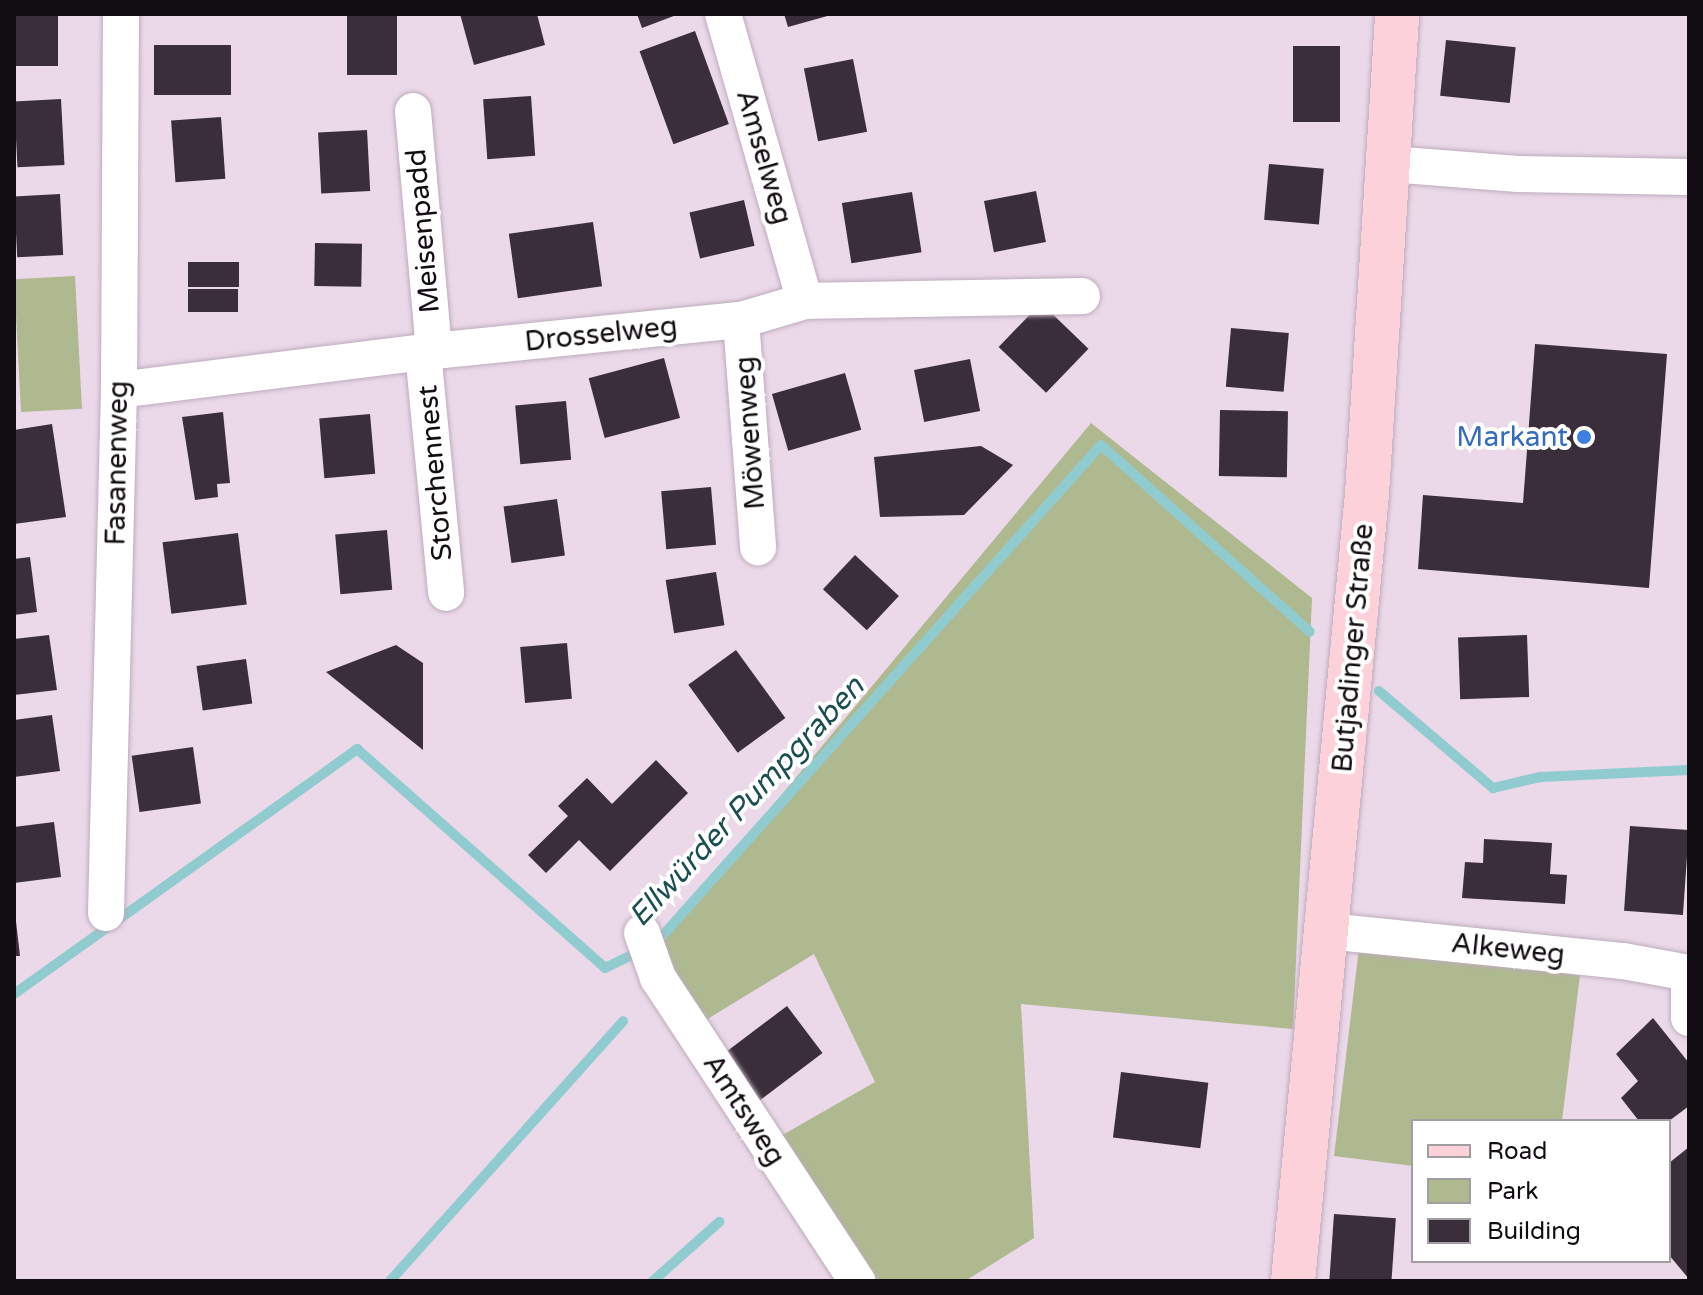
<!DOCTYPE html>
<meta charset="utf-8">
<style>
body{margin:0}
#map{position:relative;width:1703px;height:1295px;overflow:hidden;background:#ebd9ea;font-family:"Varela Round",sans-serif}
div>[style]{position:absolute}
.green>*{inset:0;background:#afb98f;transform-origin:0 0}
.stream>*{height:10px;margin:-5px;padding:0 5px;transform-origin:5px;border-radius:5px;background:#90cbcf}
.building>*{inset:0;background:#3b2e3b;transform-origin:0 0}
.roads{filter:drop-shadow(0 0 2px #bdacbc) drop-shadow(0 0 2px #bdacbc)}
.minor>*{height:36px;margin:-18px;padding:0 18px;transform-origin:18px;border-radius:18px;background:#fff}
.major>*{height:44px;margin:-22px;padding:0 22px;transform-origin:22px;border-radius:22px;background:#fcd1d9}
.dots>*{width:22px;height:22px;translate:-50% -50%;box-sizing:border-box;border:4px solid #fff;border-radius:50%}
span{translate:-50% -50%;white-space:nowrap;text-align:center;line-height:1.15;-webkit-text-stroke:8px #fff;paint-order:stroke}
.street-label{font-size:28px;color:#120d12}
.shop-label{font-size:28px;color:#366cbe}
.right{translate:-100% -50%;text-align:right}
.water-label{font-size:30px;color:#1a4e51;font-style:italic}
.frame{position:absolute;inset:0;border:16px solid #120d12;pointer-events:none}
.legend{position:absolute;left:1411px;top:1119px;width:260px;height:144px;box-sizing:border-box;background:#fff;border:2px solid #a09ea0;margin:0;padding:10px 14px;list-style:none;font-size:24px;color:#120d12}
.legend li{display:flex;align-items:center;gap:16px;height:40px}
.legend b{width:40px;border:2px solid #a09ea0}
</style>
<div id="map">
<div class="green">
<div style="left:75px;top:276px;width:133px;height:61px;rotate:87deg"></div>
<div style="clip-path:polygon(1091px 423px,1312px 598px,1293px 1029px,1021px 1004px,1034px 1238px,965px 1281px,859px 1281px,765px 1145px,875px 1082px,814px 954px,701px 1023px,659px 942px)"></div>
<div style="clip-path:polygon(1359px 948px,1580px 975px,1562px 1121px,1413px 1121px,1413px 1166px,1334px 1156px)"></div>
</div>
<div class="stream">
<div style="left:1379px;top:691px;width:150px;rotate:40.4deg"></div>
<div style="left:1493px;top:788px;width:48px;rotate:-13.2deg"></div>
<div style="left:1540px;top:777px;width:149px;rotate:-2.7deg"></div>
<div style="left:655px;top:944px;width:669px;rotate:-48.21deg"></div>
<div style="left:1101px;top:445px;width:280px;rotate:41.8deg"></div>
<div style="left:14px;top:994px;width:422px;rotate:-35.5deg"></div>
<div style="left:357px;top:749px;width:331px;rotate:41.4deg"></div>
<div style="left:605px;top:968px;width:39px;rotate:-26deg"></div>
<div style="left:390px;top:1281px;width:349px;rotate:-48.1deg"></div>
<div style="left:653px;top:1281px;width:89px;rotate:-41.8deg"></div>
</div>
<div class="building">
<div style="left:14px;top:14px;width:44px;height:52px"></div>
<div style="left:347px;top:14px;width:50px;height:61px"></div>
<div style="clip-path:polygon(460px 14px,537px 14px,545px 45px,474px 65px)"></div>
<div style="clip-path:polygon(637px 14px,679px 14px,642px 28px)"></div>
<div style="clip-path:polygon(784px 14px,831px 14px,831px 15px,788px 27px)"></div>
<div style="left:695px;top:31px;width:99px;height:59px;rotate:70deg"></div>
<div style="left:1446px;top:40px;width:70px;height:56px;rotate:6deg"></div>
<div style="left:154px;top:45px;width:77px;height:50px"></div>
<div style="left:1293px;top:46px;width:47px;height:76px"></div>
<div style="left:853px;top:59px;width:74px;height:50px;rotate:79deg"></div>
<div style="left:531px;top:96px;width:60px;height:48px;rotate:86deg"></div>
<div style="left:61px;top:99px;width:66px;height:47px;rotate:87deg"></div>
<div style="left:221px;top:117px;width:62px;height:50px;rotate:86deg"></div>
<div style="left:367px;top:130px;width:61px;height:49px;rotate:87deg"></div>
<div style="left:1269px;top:164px;width:55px;height:56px;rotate:5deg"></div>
<div style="left:1036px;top:191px;width:52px;height:53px;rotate:79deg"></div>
<div style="left:912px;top:192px;width:61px;height:71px;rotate:81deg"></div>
<div style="left:60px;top:194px;width:61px;height:46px;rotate:87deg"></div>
<div style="left:744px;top:200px;width:47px;height:56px;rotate:77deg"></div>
<div style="left:593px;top:222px;width:65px;height:85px;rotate:82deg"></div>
<div style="left:315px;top:243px;width:47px;height:43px;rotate:1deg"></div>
<div style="left:188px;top:262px;width:51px;height:25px"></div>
<div style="left:188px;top:289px;width:50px;height:23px"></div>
<div style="left:1041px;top:303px;width:66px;height:61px;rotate:44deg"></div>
<div style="left:1231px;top:328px;width:58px;height:59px;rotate:5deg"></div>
<div style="clip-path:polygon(1535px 344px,1667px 354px,1649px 588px,1418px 569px,1423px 495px,1523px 503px)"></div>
<div style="left:664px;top:358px;width:62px;height:78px;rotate:75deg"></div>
<div style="left:970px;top:359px;width:53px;height:57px;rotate:79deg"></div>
<div style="left:845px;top:373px;width:59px;height:76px;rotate:74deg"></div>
<div style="left:566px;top:401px;width:59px;height:51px;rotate:85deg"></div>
<div style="left:1220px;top:410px;width:68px;height:66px;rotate:1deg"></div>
<div style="clip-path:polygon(223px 412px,230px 483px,217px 484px,218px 497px,195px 500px,182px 417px)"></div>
<div style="left:370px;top:414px;width:60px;height:51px;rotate:85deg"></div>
<div style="clip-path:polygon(52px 424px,66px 517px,14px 524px,14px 430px)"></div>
<div style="clip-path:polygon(981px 446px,1013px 465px,964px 515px,880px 517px,874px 457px)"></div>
<div style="left:711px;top:487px;width:58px;height:50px;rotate:85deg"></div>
<div style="left:557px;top:499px;width:57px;height:54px;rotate:82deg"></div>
<div style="left:387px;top:530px;width:60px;height:52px;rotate:85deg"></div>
<div style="left:238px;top:533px;width:72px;height:76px;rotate:83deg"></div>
<div style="left:855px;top:555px;width:60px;height:47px;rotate:43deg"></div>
<div style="clip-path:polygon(30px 557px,37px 612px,14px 615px,14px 559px)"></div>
<div style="left:716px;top:572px;width:54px;height:51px;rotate:81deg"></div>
<div style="clip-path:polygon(49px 635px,57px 690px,14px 695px,14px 639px)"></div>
<div style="left:1527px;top:635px;width:62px;height:69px;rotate:88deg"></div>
<div style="left:567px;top:643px;width:56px;height:47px;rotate:85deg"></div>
<div style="clip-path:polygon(396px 645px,423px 663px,423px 750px,326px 672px)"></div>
<div style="left:736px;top:650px;width:84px;height:59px;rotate:54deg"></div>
<div style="left:246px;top:659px;width:45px;height:50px;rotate:82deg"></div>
<div style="clip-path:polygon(52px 715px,60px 771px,14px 777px,14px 720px)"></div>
<div style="left:193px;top:747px;width:57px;height:62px;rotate:82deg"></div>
<div style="clip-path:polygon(656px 760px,688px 793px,610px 871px,579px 840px,546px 873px,528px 855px,568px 816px,558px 806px,587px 778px,612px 804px)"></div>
<div style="clip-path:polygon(54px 822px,61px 877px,14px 883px,14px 827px)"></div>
<div style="left:1630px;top:826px;width:59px;height:85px;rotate:4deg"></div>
<div style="clip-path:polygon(1484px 839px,1552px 843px,1550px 874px,1567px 875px,1565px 904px,1462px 898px,1465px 862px,1483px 863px)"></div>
<div style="clip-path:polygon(14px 904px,20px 956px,14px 956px)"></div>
<div style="left:787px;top:1006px;width:59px;height:88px;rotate:53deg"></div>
<div style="clip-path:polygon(1653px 1018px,1689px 1063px,1689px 1106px,1669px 1121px,1639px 1121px,1621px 1098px,1638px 1081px,1616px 1054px)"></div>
<div style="left:1121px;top:1072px;width:88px;height:66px;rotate:7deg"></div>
<div style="clip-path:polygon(1689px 1147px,1689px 1279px,1669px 1255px,1669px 1163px)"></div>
<div style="left:1334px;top:1214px;width:62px;height:67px;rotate:4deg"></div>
</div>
<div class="roads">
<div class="minor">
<div style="left:723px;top:14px;width:298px;rotate:74.1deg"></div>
<div style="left:413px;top:111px;width:241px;rotate:85deg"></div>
<div style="left:1390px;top:164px;width:128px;rotate:4.5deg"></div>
<div style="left:1518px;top:174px;width:171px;rotate:1deg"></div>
<div style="left:741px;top:320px;width:228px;rotate:85.7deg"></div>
<div style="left:423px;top:352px;width:242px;rotate:84.5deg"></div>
<div style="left:119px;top:390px;width:317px;rotate:-7.1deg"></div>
<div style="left:434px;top:351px;width:309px;rotate:-5.8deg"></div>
<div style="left:741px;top:320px;width:67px;rotate:-16.5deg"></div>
<div style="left:805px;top:301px;width:277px;rotate:-1deg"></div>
<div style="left:106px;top:913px;width:523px;rotate:-88.58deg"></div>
<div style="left:119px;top:390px;width:376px;rotate:-89.7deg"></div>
<div style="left:1327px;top:931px;width:298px;rotate:5.8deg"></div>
<div style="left:1623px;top:961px;width:67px;rotate:10.3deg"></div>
<div style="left:642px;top:933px;width:48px;rotate:70.4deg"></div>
<div style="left:658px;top:978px;width:363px;rotate:56.7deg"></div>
<div style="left:1689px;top:981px;width:37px;rotate:90deg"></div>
</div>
<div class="major">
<div style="left:1293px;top:1281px;width:790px;rotate:-84.63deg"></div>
<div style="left:1367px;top:494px;width:481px;rotate:-86.4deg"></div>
</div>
</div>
<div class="dots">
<div style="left:1584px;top:437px;background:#3f7fe0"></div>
</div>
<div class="street-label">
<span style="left:764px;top:157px;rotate:74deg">Amselweg</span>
<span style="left:423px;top:231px;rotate:-95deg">Meisenpadd</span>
<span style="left:601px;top:334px;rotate:-6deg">Drosselweg</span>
<span style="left:750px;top:433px;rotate:-94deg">Möwenweg</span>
<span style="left:117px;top:463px;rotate:-89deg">Fasanenweg</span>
<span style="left:435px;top:473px;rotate:-95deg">Storchennest</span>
<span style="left:1353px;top:648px;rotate:-85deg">Butjadinger Straße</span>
<span style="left:1508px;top:949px;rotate:6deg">Alkeweg</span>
<span style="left:744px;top:1110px;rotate:57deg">Amtsweg</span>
</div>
<div class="shop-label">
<span class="right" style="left:1568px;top:437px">Markant</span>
</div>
<div class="water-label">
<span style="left:747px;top:802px;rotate:-47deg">Ellwürder Pumpgraben</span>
</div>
<div class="frame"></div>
<ul class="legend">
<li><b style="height:10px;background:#fcd1d9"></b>Road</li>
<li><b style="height:22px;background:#afb98f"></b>Park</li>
<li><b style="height:22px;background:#3b2e3b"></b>Building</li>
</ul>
</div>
